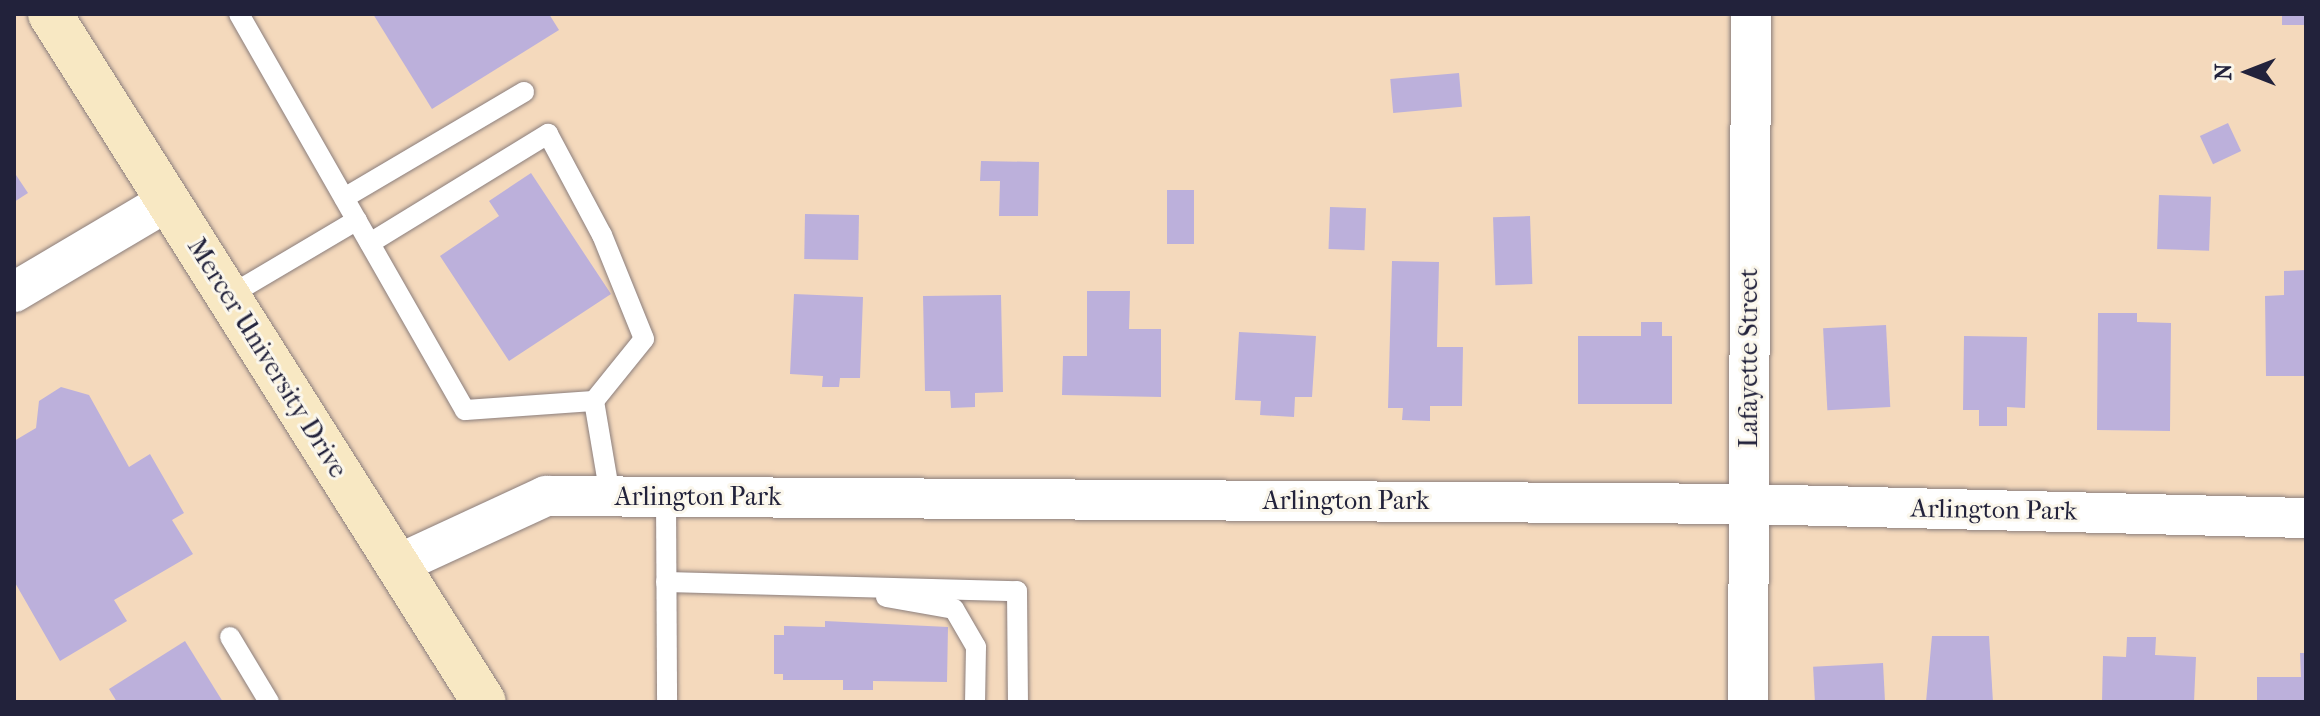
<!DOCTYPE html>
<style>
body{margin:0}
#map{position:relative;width:2320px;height:716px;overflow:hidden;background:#f4d9bc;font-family:"IM FELL French Canon",serif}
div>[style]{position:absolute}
.building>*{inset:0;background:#bcb0db;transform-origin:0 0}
.roads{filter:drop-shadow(0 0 2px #8b7e7c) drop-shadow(0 0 2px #8b7e7c)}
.service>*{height:20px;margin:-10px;padding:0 10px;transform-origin:10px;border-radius:10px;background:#fff}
.minor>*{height:40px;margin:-20px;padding:0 20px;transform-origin:20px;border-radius:20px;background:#fff}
.secondary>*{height:44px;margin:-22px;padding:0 22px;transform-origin:22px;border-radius:22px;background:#f8e8c3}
span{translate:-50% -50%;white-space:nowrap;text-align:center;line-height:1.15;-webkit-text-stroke:6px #fbf7ec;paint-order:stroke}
.street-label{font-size:26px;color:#22223b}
.frame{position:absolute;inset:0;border:16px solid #22223b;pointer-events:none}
.north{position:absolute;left:2208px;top:32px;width:80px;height:80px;-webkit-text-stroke:6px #fbf7ec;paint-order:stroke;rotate:270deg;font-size:22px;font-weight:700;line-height:32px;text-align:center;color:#22223b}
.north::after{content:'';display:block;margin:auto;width:28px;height:36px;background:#22223b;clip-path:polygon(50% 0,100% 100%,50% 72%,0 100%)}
</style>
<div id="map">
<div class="building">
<div style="clip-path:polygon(373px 14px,549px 14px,559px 30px,432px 109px)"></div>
<div style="left:2282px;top:14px;width:24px;height:11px"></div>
<div style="left:1459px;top:73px;width:34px;height:69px;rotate:85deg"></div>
<div style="left:2228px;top:123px;width:31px;height:31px;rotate:65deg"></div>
<div style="clip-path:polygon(981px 161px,1039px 162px,1038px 216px,999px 216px,1000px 181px,980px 181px)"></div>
<div style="clip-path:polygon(14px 172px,28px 193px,14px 202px)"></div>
<div style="clip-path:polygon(531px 173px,611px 294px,509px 361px,440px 256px,499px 216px,489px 201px)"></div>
<div style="left:1167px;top:190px;width:27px;height:54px"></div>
<div style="left:2159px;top:195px;width:52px;height:54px;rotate:2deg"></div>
<div style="left:1330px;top:207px;width:36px;height:42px;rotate:2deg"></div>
<div style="left:805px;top:214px;width:54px;height:45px;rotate:1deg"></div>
<div style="left:1530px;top:216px;width:68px;height:37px;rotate:88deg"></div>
<div style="clip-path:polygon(1392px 261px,1439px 262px,1437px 347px,1463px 347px,1462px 406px,1430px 406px,1430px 421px,1402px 420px,1403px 408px,1388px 408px)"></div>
<div style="clip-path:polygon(2306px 270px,2306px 376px,2266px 376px,2265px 296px,2284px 295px,2284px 271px)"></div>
<div style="clip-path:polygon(1087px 291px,1130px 291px,1129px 329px,1161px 329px,1161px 397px,1062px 395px,1063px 356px,1087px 356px)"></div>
<div style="clip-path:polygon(794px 294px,863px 297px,860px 378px,840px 378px,839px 387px,822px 387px,823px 376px,790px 374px)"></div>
<div style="clip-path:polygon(1001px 295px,1003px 392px,975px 393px,975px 407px,951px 408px,950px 391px,925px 391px,923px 296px)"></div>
<div style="clip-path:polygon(2098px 313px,2137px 313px,2137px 322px,2171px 323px,2170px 431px,2097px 430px)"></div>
<div style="clip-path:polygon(1641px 322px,1662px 322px,1662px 336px,1672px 336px,1672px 404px,1578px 404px,1578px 336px,1641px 336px)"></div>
<div style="left:1886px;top:325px;width:82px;height:63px;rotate:87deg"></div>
<div style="clip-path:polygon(1239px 332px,1316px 336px,1312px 397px,1295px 397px,1294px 417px,1260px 415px,1261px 401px,1235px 400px)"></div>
<div style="clip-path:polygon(1964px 336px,2027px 337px,2025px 408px,2007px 407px,2007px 426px,1979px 426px,1979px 410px,1963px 410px)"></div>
<div style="clip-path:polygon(61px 387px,89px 395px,129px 467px,150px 454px,184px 513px,172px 520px,193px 554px,114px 600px,127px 621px,60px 661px,14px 581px,14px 441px,36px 428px,39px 401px)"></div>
<div style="clip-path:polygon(825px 621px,948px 627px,947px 682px,873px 681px,873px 690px,843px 690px,843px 680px,783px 680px,783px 674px,774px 674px,774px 635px,784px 635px,784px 626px,825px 627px)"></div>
<div style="clip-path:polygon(1932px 636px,1989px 636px,1993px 702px,1926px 702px)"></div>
<div style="clip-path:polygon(2127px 637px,2156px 637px,2155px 655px,2196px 657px,2194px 702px,2102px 702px,2103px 656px,2126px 657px)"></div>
<div style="clip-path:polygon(185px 641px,223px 702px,117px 702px,109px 689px)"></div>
<div style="clip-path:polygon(2300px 653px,2306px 653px,2306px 702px,2257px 702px,2257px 677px,2301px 677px)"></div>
<div style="left:1883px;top:663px;width:39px;height:70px;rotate:87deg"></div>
</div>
<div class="roads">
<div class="service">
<div style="left:239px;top:14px;width:456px;rotate:60.3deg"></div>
<div style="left:465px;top:410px;width:129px;rotate:-4deg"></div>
<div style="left:594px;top:401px;width:96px;rotate:80.4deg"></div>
<div style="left:344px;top:198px;width:209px;rotate:-30.5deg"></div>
<div style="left:370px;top:243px;width:209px;rotate:-31.5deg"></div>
<div style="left:548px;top:134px;width:115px;rotate:61.9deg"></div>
<div style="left:602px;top:235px;width:112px;rotate:68deg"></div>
<div style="left:644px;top:339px;width:80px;rotate:128.9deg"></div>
<div style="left:227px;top:297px;width:151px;rotate:-30.6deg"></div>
<div style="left:666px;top:496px;width:206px;rotate:89.7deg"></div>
<div style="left:666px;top:582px;width:351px;rotate:1.5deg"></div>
<div style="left:1017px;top:591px;width:111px;rotate:89.5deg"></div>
<div style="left:886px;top:597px;width:69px;rotate:10deg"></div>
<div style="left:954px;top:609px;width:44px;rotate:59.9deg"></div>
<div style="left:976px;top:647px;width:55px;rotate:91deg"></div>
<div style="left:230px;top:637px;width:76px;rotate:59deg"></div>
</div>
<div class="minor">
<div style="left:14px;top:292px;width:179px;rotate:-30.6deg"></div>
<div style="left:401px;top:563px;width:160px;rotate:-24.8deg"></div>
<div style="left:546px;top:496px;width:1202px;rotate:0.38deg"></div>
<div style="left:1748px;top:504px;width:558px;rotate:1.44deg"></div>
<div style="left:1748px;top:702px;width:688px;rotate:-89.75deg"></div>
</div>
<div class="secondary">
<div style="left:50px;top:14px;width:813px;rotate:57.76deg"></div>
</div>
</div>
<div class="street-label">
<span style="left:267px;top:358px;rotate:58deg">Mercer University Drive</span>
<span style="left:1749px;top:358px;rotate:-90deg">Lafayette Street</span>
<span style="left:698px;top:497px">Arlington Park</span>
<span style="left:1346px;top:501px">Arlington Park</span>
<span style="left:1994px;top:510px;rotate:1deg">Arlington Park</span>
</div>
<div class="frame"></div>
<div class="north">N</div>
</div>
